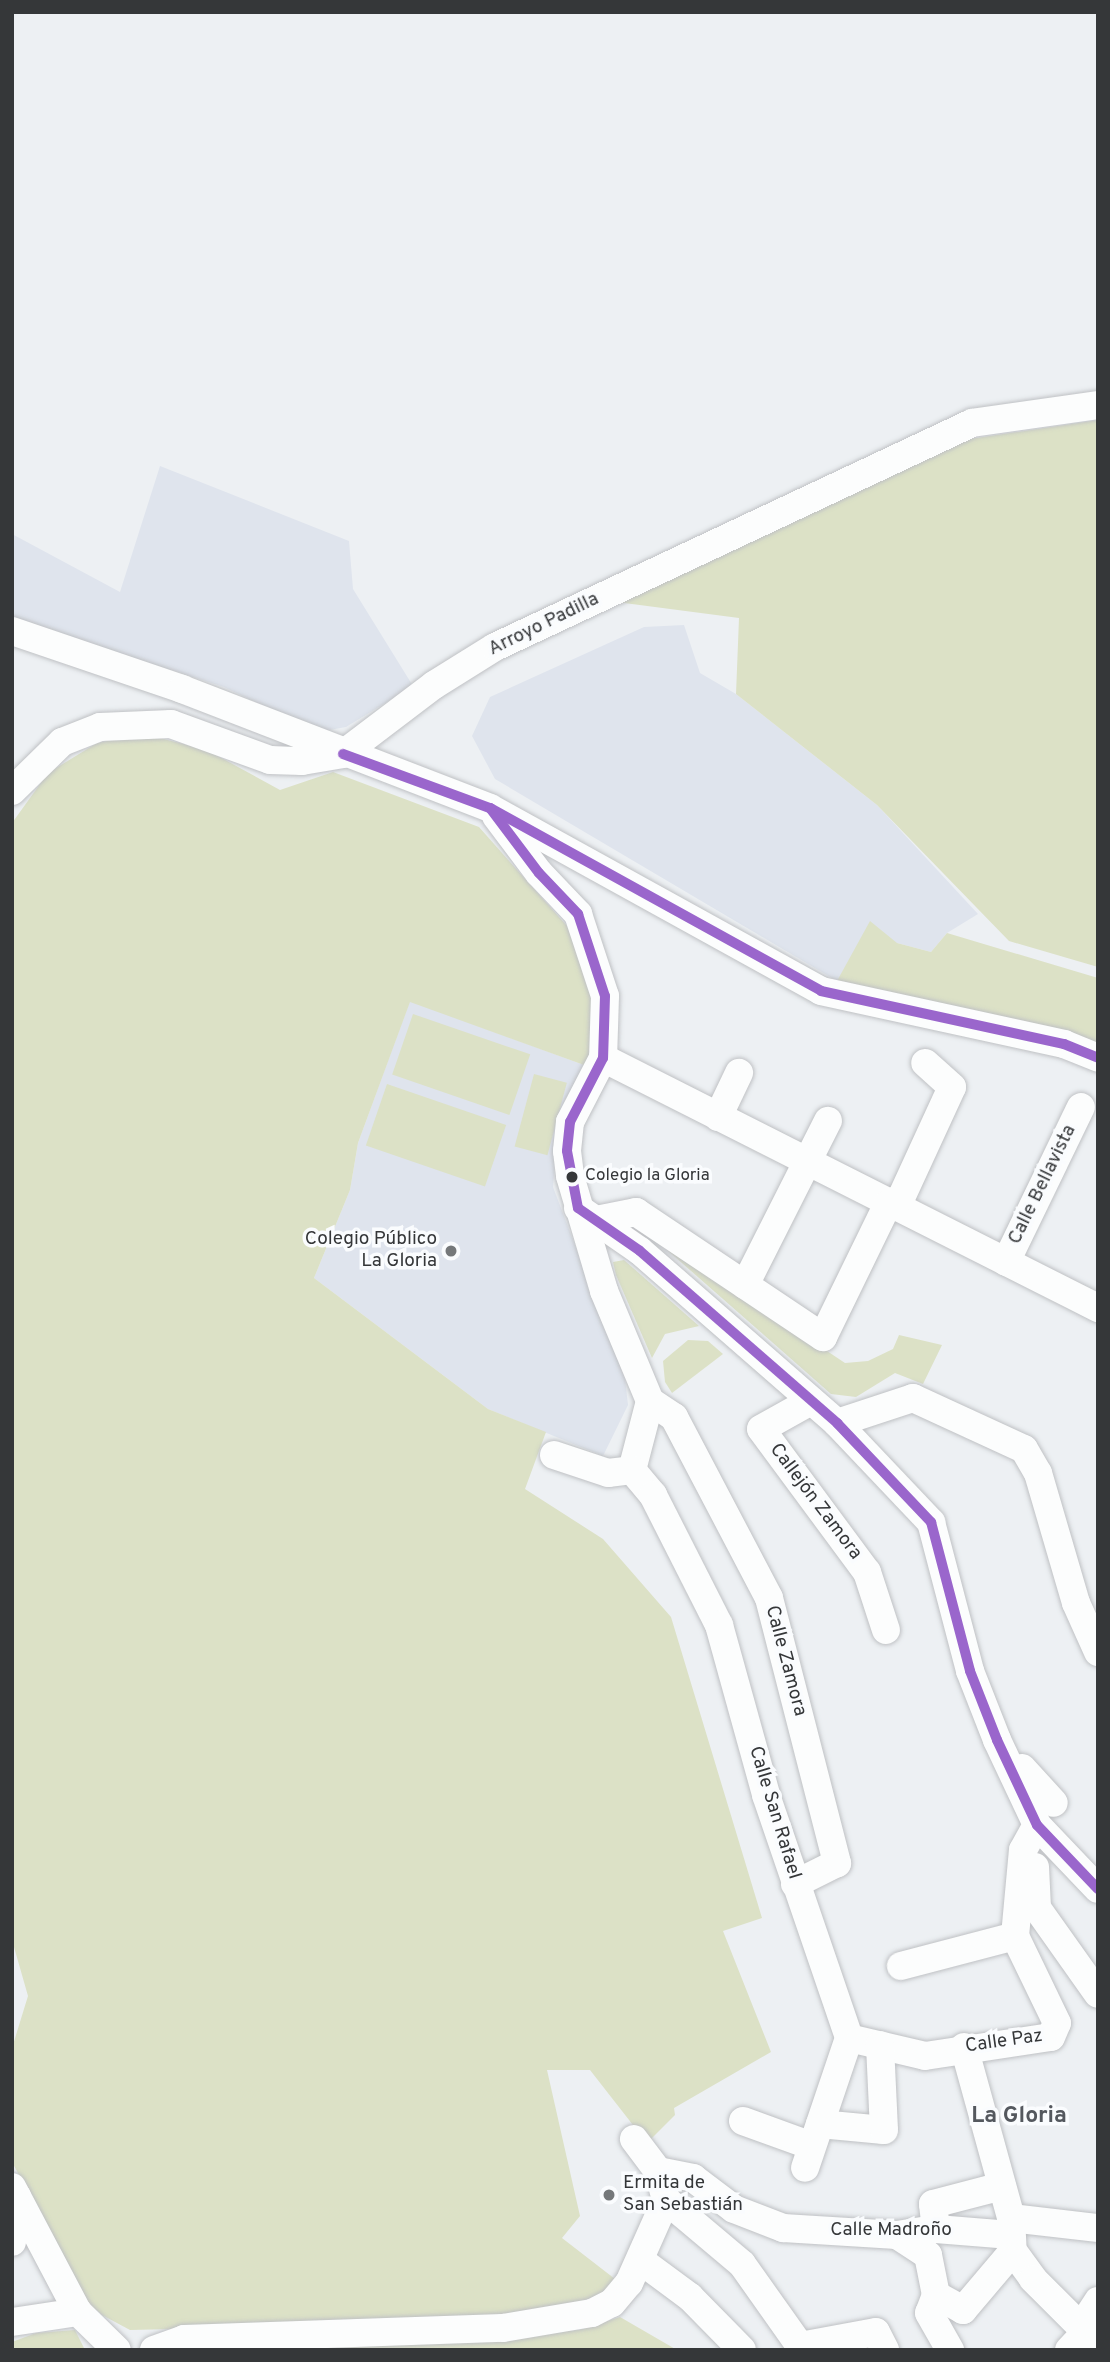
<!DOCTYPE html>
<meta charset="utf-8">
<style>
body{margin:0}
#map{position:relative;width:1110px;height:2362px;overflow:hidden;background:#edf0f3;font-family:Overpass,sans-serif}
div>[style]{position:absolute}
.built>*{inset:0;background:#dfe4ed}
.green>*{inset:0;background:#dce1c6;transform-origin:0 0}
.roads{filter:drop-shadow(0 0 2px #bfc1c4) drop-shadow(0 0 2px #bfc1c4)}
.minor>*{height:28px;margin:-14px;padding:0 14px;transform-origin:14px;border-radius:14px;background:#fcfdfd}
.bus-1>*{height:10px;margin:-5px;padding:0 5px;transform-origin:5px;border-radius:5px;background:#9a66cc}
.dots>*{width:19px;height:19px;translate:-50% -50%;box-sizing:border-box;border:4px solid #fafcfe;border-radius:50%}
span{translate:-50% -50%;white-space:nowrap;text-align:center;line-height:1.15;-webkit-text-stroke:7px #fafcfe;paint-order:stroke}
.bus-label{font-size:17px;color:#353739}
.left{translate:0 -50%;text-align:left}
.street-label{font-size:19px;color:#353739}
.poi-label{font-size:19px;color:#353739}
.right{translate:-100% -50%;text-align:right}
.quarter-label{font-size:23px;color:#54585e;font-weight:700}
.frame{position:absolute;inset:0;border:14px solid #353739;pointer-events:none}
</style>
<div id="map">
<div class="built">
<div style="clip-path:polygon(160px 466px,349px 541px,353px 589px,413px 686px,346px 727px,318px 732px,224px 687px,12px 619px,12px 534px,120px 592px)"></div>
<div style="clip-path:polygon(684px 625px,700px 673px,736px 694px,877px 805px,978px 914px,947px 933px,931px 952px,897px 943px,847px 966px,837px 981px,495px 779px,472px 736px,490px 697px,644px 627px)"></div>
<div style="clip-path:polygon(410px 1001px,584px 1065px,558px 1118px,553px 1187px,625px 1379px,628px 1405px,603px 1456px,488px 1409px,314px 1278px,350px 1190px,358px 1143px)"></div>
</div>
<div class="green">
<div style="clip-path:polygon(1098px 420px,1098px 967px,1009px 941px,877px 805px,736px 694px,739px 618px,609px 601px,963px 440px)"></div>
<div style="clip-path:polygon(144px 734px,207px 750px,280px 790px,333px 772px,479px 827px,567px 926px,594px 990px,595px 1046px,584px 1065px,410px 1002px,358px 1143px,350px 1190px,314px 1278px,488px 1409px,546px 1432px,525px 1489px,603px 1539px,671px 1617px,762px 1918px,723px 1931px,771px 2052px,674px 2108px,675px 2115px,647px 2143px,590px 2070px,547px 2070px,580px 2216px,562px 2238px,615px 2279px,602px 2298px,463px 2322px,130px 2330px,102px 2315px,85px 2300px,12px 2162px,12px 2048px,28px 1996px,12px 1940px,12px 823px,48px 773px,97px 743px)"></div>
<div style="clip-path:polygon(870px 921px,897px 943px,931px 952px,947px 933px,1098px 978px,1098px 1058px,837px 981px)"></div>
<div style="left:413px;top:1014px;width:124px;height:64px;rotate:19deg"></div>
<div style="left:534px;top:1074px;width:34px;height:75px;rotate:15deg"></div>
<div style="left:387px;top:1084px;width:126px;height:65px;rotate:19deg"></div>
<div style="clip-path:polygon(641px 1227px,845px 1363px,868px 1361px,893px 1349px,899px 1335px,942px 1345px,923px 1384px,895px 1373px,856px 1397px,831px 1394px)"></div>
<div style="clip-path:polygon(624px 1260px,699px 1326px,665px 1334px,652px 1358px,616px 1275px,613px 1262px)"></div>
<div style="clip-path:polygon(688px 1340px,708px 1341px,723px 1354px,672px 1393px,665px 1382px,663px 1361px)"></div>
<div style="clip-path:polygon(620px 2317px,677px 2350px,285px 2350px,579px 2330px)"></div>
<div style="clip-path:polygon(75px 2330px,85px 2350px,12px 2350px,12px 2342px,36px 2333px)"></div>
</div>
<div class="roads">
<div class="minor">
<div style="left:12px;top:631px;width:180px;rotate:18.8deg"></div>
<div style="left:182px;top:689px;width:330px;rotate:21.1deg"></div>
<div style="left:490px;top:808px;width:378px;rotate:28.9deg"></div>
<div style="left:821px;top:991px;width:249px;rotate:12.3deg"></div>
<div style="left:1064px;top:1044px;width:37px;rotate:22deg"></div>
<div style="left:12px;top:791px;width:70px;rotate:-44.4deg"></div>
<div style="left:62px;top:742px;width:41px;rotate:-21.5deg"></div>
<div style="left:100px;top:727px;width:71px;rotate:-2.4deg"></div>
<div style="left:171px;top:724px;width:105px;rotate:20deg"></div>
<div style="left:270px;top:760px;width:32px;rotate:2deg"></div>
<div style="left:302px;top:761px;width:42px;rotate:-9.7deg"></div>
<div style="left:343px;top:754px;width:114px;rotate:-37.2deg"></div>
<div style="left:434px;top:685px;width:72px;rotate:-31.9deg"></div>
<div style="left:495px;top:647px;width:527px;rotate:-25.15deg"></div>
<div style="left:972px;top:423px;width:127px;rotate:-8.1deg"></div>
<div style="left:496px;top:816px;width:71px;rotate:53deg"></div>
<div style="left:539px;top:873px;width:57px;rotate:46.4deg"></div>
<div style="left:578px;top:914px;width:86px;rotate:71.8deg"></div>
<div style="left:605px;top:996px;width:62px;rotate:91.8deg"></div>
<div style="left:603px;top:1058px;width:72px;rotate:117.3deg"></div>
<div style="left:570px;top:1122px;width:29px;rotate:96deg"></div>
<div style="left:567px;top:1151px;width:25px;rotate:83deg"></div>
<div style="left:570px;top:1176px;width:120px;rotate:73.5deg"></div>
<div style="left:604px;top:1291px;width:119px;rotate:67.3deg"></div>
<div style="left:650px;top:1401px;width:71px;rotate:104.6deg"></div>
<div style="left:603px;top:1058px;width:555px;rotate:26.8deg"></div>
<div style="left:718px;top:1117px;width:49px;rotate:-64.5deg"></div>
<div style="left:578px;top:1208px;width:75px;rotate:34.7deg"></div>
<div style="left:640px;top:1251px;width:262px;rotate:41.1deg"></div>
<div style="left:837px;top:1423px;width:137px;rotate:46.5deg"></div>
<div style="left:931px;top:1522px;width:154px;rotate:75.3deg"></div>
<div style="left:970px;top:1671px;width:74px;rotate:68.6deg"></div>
<div style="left:997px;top:1740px;width:94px;rotate:64.8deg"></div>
<div style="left:1037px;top:1825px;width:88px;rotate:46.4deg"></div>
<div style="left:596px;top:1220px;width:41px;rotate:-11.3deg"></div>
<div style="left:636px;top:1212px;width:225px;rotate:33.8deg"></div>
<div style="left:823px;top:1337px;width:148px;rotate:-64deg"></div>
<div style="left:888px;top:1204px;width:14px;rotate:-25deg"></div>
<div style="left:901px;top:1198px;width:122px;rotate:-65.3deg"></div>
<div style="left:952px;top:1087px;width:36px;rotate:-138deg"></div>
<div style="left:1006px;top:1262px;width:172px;rotate:-64.2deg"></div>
<div style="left:745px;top:1285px;width:184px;rotate:-63.2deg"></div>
<div style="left:650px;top:1401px;width:29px;rotate:34deg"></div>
<div style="left:674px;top:1417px;width:204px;rotate:62.3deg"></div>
<div style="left:769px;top:1598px;width:274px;rotate:75.6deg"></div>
<div style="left:837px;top:1863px;width:47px;rotate:153.4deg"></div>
<div style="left:811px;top:1401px;width:57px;rotate:150.8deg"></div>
<div style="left:761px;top:1429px;width:178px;rotate:53.5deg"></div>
<div style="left:867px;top:1572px;width:61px;rotate:71.9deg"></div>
<div style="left:837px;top:1423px;width:80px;rotate:-18.2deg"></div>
<div style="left:913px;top:1398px;width:122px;rotate:24.7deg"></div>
<div style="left:1024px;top:1449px;width:28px;rotate:60deg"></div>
<div style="left:1038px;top:1473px;width:135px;rotate:73.7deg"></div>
<div style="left:1076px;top:1603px;width:54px;rotate:65.8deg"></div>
<div style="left:554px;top:1455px;width:57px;rotate:18.4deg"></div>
<div style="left:608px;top:1473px;width:24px;rotate:-7deg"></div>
<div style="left:632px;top:1470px;width:33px;rotate:50deg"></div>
<div style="left:653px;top:1495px;width:146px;rotate:63.1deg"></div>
<div style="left:719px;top:1625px;width:176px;rotate:74.5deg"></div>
<div style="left:766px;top:1795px;width:257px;rotate:71.1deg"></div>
<div style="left:849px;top:2038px;width:137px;rotate:108.7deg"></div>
<div style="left:1022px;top:1768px;width:47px;rotate:47.6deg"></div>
<div style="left:1035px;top:1867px;width:41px;rotate:87.2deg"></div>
<div style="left:1037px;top:1908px;width:105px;rotate:54.7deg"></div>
<div style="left:901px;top:1966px;width:118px;rotate:-14.7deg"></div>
<div style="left:849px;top:2038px;width:78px;rotate:13.3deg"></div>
<div style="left:925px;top:2056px;width:127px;rotate:-8.6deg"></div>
<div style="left:1051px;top:2037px;width:15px;rotate:-67deg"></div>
<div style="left:1057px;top:2023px;width:97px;rotate:-115.8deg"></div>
<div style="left:1015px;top:1936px;width:86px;rotate:-84.7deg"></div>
<div style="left:1023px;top:1850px;width:29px;rotate:-61deg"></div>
<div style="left:964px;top:2047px;width:177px;rotate:74.6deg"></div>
<div style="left:1011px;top:2218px;width:33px;rotate:87deg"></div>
<div style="left:1013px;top:2251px;width:34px;rotate:54deg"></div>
<div style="left:1033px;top:2279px;width:92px;rotate:45deg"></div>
<div style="left:743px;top:2121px;width:73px;rotate:19.9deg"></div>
<div style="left:820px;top:2124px;width:64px;rotate:5.4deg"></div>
<div style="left:884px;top:2130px;width:85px;rotate:-92.7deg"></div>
<div style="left:658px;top:2171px;width:36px;rotate:11deg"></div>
<div style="left:693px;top:2178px;width:51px;rotate:37.1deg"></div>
<div style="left:734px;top:2209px;width:53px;rotate:21.2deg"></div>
<div style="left:783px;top:2228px;width:114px;rotate:3.5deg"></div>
<div style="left:897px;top:2235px;width:39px;rotate:-9deg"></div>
<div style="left:936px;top:2229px;width:75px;rotate:4.6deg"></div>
<div style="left:12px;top:2187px;width:141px;rotate:62.2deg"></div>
<div style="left:78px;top:2312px;width:54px;rotate:44.3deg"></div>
<div style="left:666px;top:2200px;width:99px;rotate:40.1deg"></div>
<div style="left:742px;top:2264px;width:100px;rotate:54.7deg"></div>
<div style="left:800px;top:2346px;width:77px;rotate:-10.4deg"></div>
<div style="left:876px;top:2332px;width:20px;rotate:63deg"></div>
<div style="left:1011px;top:2218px;width:88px;rotate:6.6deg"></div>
<div style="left:936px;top:2229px;width:25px;rotate:-97deg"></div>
<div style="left:933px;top:2204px;width:71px;rotate:-14.6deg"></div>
<div style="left:897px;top:2235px;width:37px;rotate:33deg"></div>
<div style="left:928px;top:2255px;width:41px;rotate:78.7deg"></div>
<div style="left:936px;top:2295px;width:31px;rotate:29deg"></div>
<div style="left:963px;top:2310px;width:77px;rotate:-49.7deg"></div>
<div style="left:12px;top:2242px;width:46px;rotate:-83.8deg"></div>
<div style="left:640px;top:2260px;width:62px;rotate:36.5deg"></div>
<div style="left:690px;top:2297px;width:74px;rotate:45.5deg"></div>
<div style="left:936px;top:2295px;width:19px;rotate:111deg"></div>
<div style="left:929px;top:2313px;width:43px;rotate:60.4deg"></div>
<div style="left:12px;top:2322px;width:67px;rotate:-8.6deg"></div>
<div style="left:1081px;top:2327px;width:31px;rotate:-57deg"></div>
<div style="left:154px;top:2350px;width:32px;rotate:-20deg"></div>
<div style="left:184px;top:2339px;width:319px;rotate:-2deg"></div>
<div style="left:503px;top:2328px;width:90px;rotate:-9.6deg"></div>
<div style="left:592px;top:2313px;width:22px;rotate:-27deg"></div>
<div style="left:612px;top:2303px;width:26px;rotate:-50deg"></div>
<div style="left:629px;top:2283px;width:91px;rotate:-66deg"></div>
<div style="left:666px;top:2200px;width:30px;rotate:-105deg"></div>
<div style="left:658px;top:2171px;width:40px;rotate:-127deg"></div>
<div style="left:1069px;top:2350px;width:25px;rotate:-47deg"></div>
</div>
</div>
<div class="bus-1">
<div style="left:343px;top:754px;width:157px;rotate:20.2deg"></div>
<div style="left:490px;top:808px;width:378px;rotate:28.9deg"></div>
<div style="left:821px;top:991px;width:249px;rotate:12.3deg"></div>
<div style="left:1064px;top:1044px;width:37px;rotate:22deg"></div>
<div style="left:490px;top:808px;width:81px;rotate:53deg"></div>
<div style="left:539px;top:873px;width:57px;rotate:46.4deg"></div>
<div style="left:578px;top:914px;width:86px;rotate:71.8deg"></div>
<div style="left:605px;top:996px;width:62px;rotate:91.8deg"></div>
<div style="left:603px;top:1058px;width:72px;rotate:117.3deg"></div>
<div style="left:570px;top:1122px;width:29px;rotate:96deg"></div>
<div style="left:567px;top:1151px;width:58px;rotate:79.1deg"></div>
<div style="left:578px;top:1208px;width:75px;rotate:34.7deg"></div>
<div style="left:640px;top:1251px;width:262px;rotate:41.1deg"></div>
<div style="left:837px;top:1423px;width:137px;rotate:46.5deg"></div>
<div style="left:931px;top:1522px;width:154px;rotate:75.3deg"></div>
<div style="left:970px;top:1671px;width:74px;rotate:68.6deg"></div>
<div style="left:997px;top:1740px;width:94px;rotate:64.8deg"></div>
<div style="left:1037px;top:1825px;width:88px;rotate:46.4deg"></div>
</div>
<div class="dots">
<div style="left:572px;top:1177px;background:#353739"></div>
<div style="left:451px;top:1251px;background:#75787a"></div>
<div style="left:609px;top:2195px;background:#75787a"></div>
</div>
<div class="bus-label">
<span class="left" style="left:585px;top:1177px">Colegio la Gloria</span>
</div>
<div class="street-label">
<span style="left:544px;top:625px;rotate:-26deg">Arroyo Padilla</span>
<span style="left:1043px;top:1185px;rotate:-64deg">Calle Bellavista</span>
<span style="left:815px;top:1502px;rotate:53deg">Callejón Zamora</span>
<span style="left:785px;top:1661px;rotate:75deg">Calle Zamora</span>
<span style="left:774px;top:1813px;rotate:73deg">Calle San Rafael</span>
<span style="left:1004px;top:2042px;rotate:-8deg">Calle Paz</span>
<span style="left:891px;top:2231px">Calle Madroño</span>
</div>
<div class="poi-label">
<span class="right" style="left:437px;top:1251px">Colegio Público<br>La Gloria</span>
<span class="left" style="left:623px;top:2195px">Ermita de<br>San Sebastián</span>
</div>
<div class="quarter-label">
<span style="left:1019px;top:2117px">La Gloria</span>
</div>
<div class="frame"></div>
</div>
